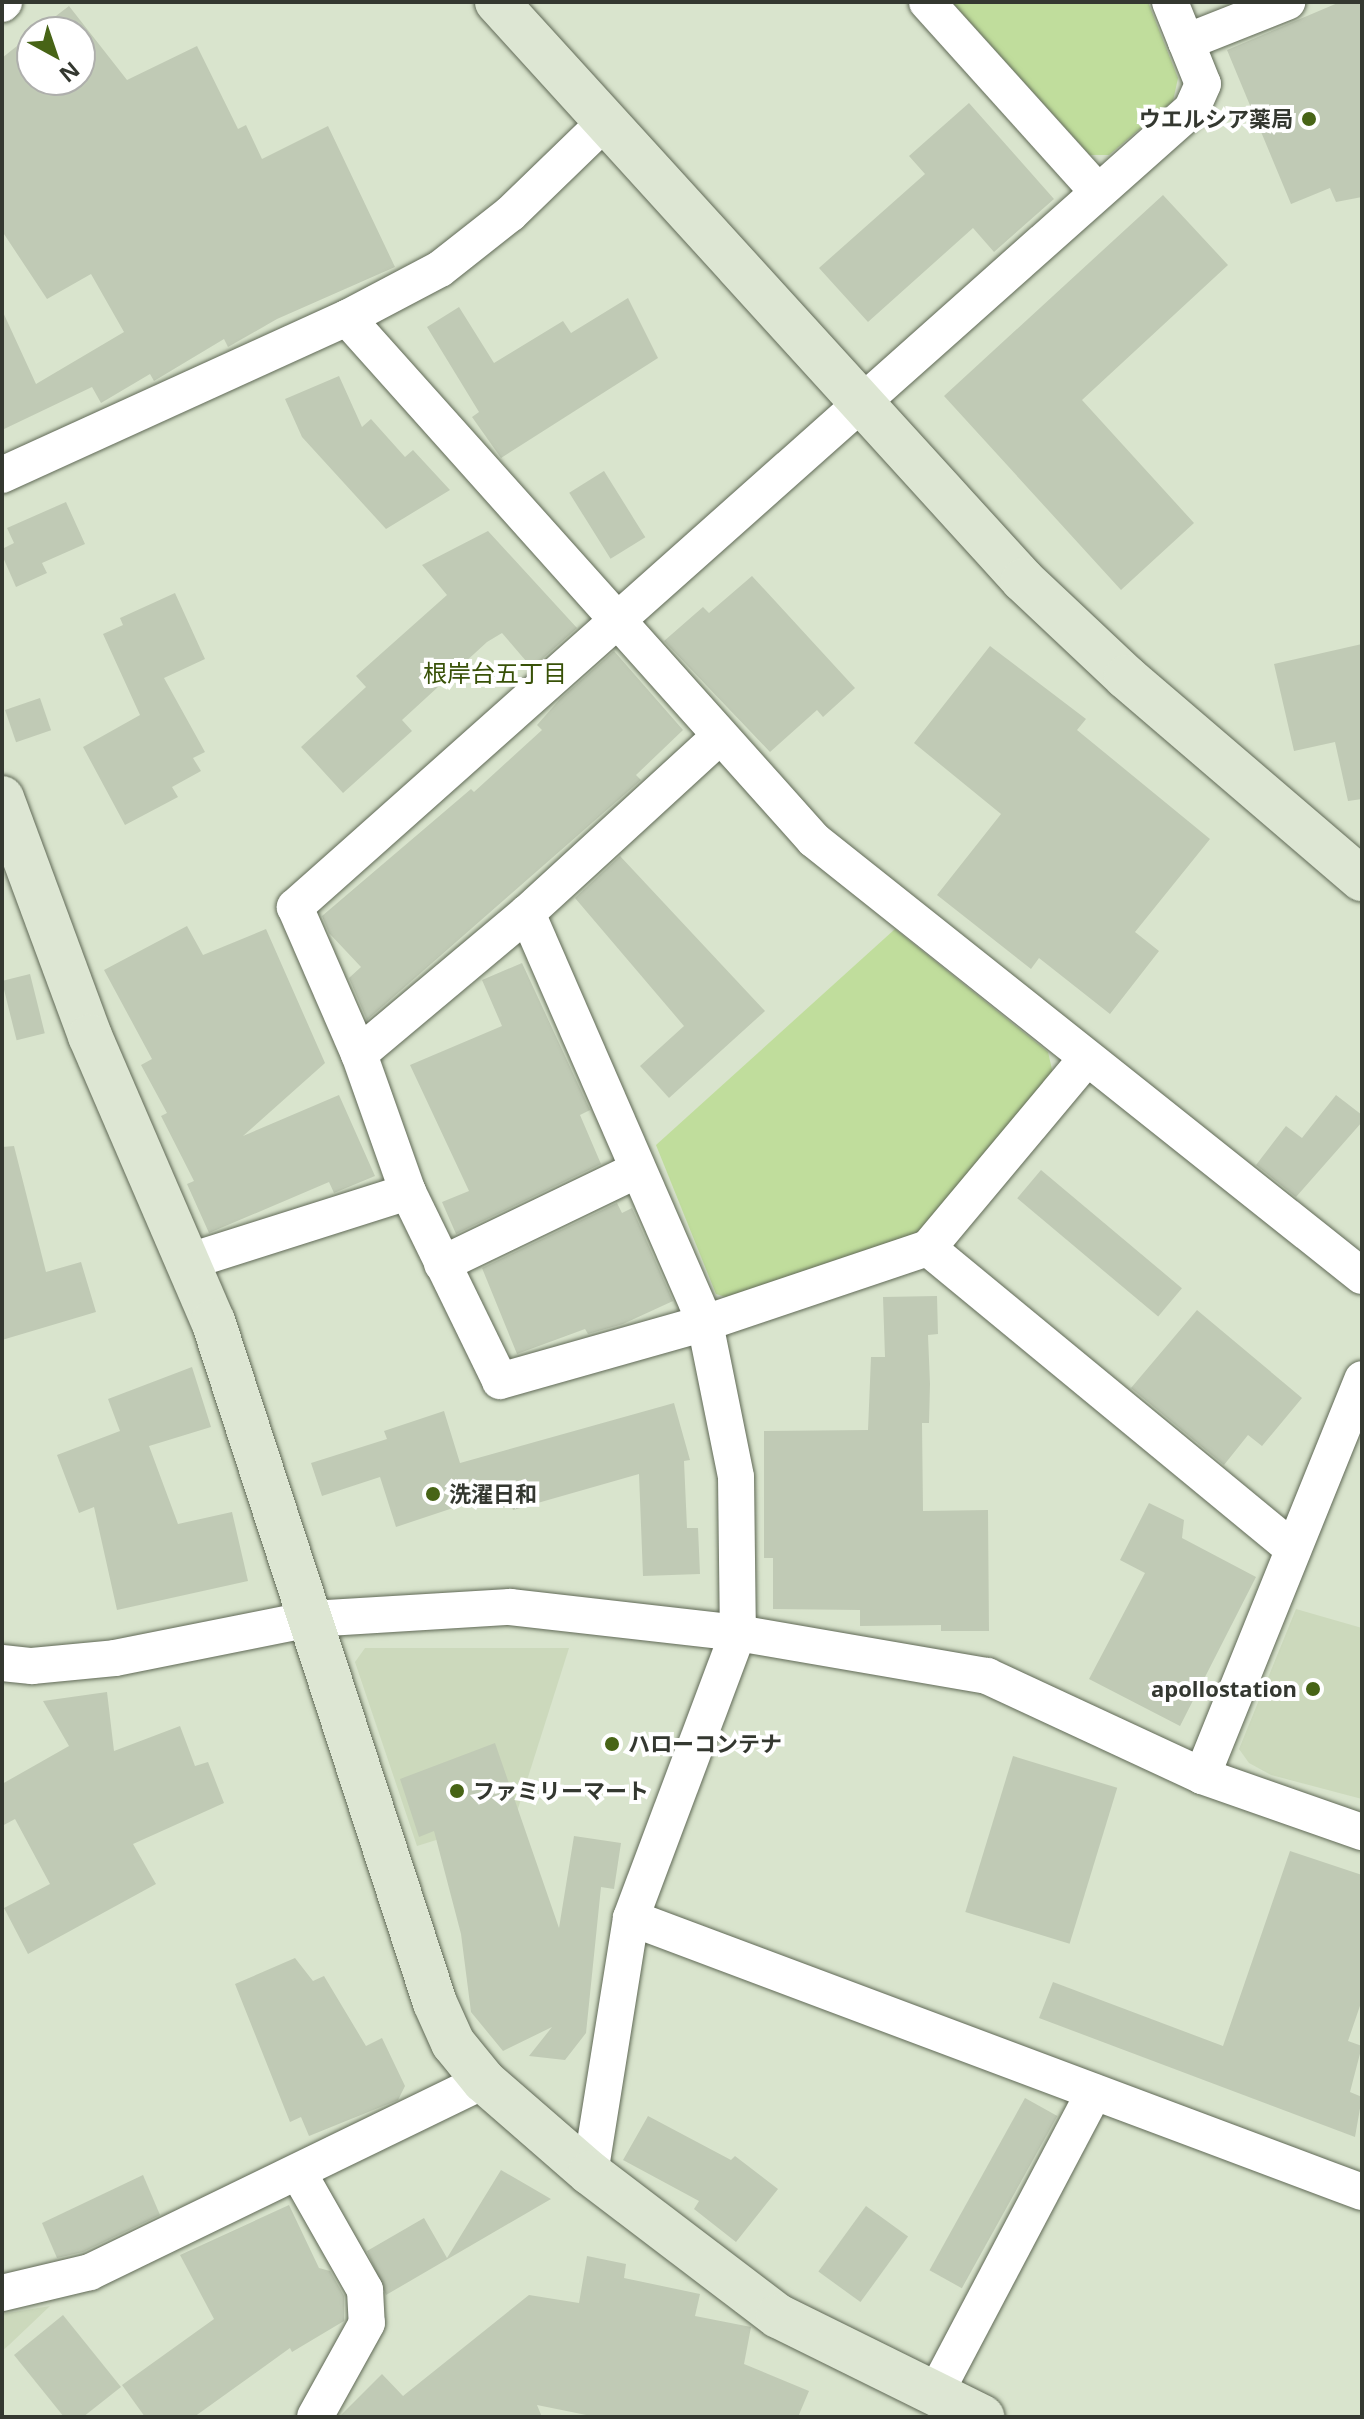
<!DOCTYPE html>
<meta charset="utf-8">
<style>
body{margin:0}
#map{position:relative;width:1364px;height:2419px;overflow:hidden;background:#d9e4cd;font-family:"Open Sans","Noto Sans JP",sans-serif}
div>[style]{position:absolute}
.built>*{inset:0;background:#ccd9bc}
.green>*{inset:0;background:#c0dd9c}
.building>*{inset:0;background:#c0cab5;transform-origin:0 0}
.roads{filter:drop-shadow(0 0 2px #606956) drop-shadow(0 0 2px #606956)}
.street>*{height:36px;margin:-18px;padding:0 18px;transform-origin:18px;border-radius:18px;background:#fff}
.secondary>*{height:44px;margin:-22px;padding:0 22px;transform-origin:22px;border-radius:22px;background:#dde6d3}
.dots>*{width:22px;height:22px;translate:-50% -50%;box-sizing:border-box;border:4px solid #fff;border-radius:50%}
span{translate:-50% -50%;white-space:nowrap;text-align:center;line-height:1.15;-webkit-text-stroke:8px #fff;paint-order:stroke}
.poi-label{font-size:22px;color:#343830;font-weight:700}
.right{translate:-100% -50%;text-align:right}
.left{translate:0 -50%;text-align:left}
.neighbourhood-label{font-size:24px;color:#385107}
.frame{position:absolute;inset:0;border:4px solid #343830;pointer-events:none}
.north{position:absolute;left:16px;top:16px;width:80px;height:80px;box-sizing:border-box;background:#fff;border:2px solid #aeafac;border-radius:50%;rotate:140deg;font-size:22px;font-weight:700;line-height:32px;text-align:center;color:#343830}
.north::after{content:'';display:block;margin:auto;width:28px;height:36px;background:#476416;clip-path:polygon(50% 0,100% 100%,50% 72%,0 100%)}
</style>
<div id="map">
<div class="built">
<div style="clip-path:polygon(1296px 1609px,1362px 1628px,1362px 1799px,1271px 1775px,1249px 1763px,1239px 1749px)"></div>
<div style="clip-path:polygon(365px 1648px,569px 1648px,516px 1815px,417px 1846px,355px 1662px)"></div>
<div style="clip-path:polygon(50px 2306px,9px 2345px,2px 2351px,2px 2314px)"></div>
</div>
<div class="green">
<div style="clip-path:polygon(952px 2px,1148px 2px,1178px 78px,1173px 101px,1109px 155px,1090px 155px)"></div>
<div style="clip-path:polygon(895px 929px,1048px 1052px,1053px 1074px,920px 1237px,732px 1299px,716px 1294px,656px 1145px)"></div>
</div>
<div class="building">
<div style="clip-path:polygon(1340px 2px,1362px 2px,1362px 197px,1336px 202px,1330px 188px,1291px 204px,1227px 50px)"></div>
<div style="clip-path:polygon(69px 6px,127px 80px,197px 46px,238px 129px,246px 125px,262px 159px,328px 126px,395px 267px,277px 319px,228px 347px,224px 339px,154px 381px,150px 374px,101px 403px,92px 387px,2px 430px,2px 310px,36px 384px,124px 332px,91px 274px,47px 299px,2px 231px,2px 58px,32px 34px,32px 80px,80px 80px,80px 32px,35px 32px)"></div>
<div style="clip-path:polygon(969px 103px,1054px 199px,994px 252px,973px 228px,868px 322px,819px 268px,925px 174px,909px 156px)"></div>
<div style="clip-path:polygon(1163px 195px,1228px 265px,1082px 400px,1194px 523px,1121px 590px,944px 396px)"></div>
<div style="clip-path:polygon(628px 298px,658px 358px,501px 458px,472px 417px,479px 412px,427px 327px,459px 307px,494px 363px,563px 321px,571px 333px)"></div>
<div style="clip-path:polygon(339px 376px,362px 427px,371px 419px,405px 457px,413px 450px,450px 490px,386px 529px,302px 437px,285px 399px)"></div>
<div style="left:604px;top:471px;width:78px;height:41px;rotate:58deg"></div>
<div style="clip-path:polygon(66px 502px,85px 544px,42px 563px,47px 573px,16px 587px,2px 555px,2px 549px,14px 543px,7px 528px)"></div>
<div style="clip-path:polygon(488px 531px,577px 628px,532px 668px,502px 633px,487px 642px,402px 720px,412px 731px,343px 793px,301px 747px,366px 687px,356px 676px,447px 595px,422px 565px)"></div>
<div style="clip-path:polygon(752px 576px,855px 688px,823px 717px,817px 710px,770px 752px,664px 641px,703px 607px,709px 613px)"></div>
<div style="clip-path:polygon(175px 593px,205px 659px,164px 678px,205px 752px,193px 758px,201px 771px,172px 787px,178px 797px,125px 825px,83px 747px,140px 715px,103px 634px,123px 625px,120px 618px)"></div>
<div style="clip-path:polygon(1362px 644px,1362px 799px,1348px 801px,1335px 742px,1294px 751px,1274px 664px)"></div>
<div style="clip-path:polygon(990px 646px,1086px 719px,1077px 730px,1210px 839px,1135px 932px,1159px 951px,1110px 1014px,1039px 958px,1031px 969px,937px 895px,1001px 814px,914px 743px)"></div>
<div style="clip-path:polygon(614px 651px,683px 730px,636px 775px,641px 780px,367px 1020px,349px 978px,361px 967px,329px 933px,322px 916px,471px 789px,474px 792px,542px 730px,537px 725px,560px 699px)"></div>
<div style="left:40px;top:698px;width:34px;height:37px;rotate:71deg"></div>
<div style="clip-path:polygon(620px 856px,765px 1011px,669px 1098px,640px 1066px,684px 1026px,575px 898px)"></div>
<div style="clip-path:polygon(187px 926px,203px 955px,266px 929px,325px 1063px,243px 1136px,339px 1095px,375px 1176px,334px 1193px,329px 1182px,209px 1233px,187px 1184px,194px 1181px,161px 1116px,167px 1113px,141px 1065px,152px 1059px,104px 970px)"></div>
<div style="clip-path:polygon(522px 963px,590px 1110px,580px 1115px,601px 1164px,456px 1234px,442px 1202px,469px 1191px,410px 1065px,502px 1026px,482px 980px)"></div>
<div style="left:30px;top:974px;width:61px;height:29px;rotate:76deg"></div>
<div style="clip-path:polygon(1336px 1095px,1362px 1115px,1362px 1122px,1296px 1197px,1256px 1165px,1286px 1126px,1302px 1138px)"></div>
<div style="clip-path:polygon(14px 1146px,46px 1272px,81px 1262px,96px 1312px,2px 1340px,2px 1147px)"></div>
<div style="left:1041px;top:1170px;width:184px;height:37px;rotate:40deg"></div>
<div style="clip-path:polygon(617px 1203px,622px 1213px,632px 1208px,673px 1301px,623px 1324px,588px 1334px,585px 1329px,517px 1354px,482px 1268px)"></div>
<div style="clip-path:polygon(937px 1296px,938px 1334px,928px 1335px,930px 1384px,929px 1423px,922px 1423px,923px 1511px,988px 1510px,989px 1631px,941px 1631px,941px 1625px,860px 1626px,860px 1610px,773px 1609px,773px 1558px,764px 1558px,764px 1431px,868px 1430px,871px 1357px,885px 1357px,883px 1297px)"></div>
<div style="clip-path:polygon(1197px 1310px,1302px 1398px,1262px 1446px,1248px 1435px,1224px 1465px,1131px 1388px)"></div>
<div style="clip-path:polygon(192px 1367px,211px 1427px,149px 1446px,178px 1524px,232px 1512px,248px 1581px,117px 1610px,94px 1507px,79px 1513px,57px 1455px,120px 1431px,108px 1399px)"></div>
<div style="clip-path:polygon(674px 1403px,690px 1460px,684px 1461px,687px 1528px,698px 1528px,700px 1574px,643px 1576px,639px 1474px,513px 1510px,507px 1490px,396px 1527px,380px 1477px,322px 1496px,311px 1463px,387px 1439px,384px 1431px,444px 1411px,460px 1463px)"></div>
<div style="clip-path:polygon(1149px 1503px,1184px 1520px,1182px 1538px,1256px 1577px,1180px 1726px,1089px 1679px,1145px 1573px,1120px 1560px)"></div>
<div style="clip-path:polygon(107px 1692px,114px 1751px,180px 1726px,195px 1766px,208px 1762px,224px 1803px,133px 1844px,156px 1884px,28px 1954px,4px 1908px,50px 1884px,15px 1819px,2px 1826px,2px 1784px,69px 1746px,43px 1701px)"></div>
<div style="clip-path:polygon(495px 1743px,559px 1928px,574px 1836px,621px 1843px,614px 1889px,601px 1887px,586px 2033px,565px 2060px,529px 2056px,552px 2027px,503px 2051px,471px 2012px,461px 1934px,434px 1831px,419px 1837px,400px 1779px)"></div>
<div style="left:1013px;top:1756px;width:109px;height:163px;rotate:17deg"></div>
<div style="clip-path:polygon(1290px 1851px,1362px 1875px,1362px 2000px,1348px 2041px,1362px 2046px,1350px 2092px,1362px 2097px,1355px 2137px,1039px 2018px,1053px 1982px,1223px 2046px)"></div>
<div style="clip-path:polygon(295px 1958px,313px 1981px,324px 1976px,366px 2046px,382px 2038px,405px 2086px,398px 2100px,309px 2136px,301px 2117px,290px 2122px,235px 1984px)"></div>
<div style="left:1025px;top:2098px;width:37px;height:197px;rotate:29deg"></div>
<div style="clip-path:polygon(648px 2116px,731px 2160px,735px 2156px,778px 2189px,736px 2242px,694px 2209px,699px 2201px,623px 2160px)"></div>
<div style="clip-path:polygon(501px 2170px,551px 2199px,386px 2295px,367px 2251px,424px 2218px,447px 2258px)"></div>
<div style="clip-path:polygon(143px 2175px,160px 2215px,83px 2252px,57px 2258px,42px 2223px)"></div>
<div style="clip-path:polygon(289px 2205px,319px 2268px,330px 2271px,344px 2296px,344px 2321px,292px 2352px,290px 2348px,194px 2417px,145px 2417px,122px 2385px,214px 2319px,180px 2255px)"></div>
<div style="left:866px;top:2206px;width:52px;height:81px;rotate:36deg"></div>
<div style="clip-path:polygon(587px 2256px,626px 2264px,624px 2278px,700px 2294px,695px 2316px,751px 2327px,744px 2364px,809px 2391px,798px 2417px,596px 2417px,537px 2405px,542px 2417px,339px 2417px,382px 2374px,403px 2396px,529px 2295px,579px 2303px)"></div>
<div style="clip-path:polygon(63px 2315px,121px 2387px,83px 2417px,64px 2417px,14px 2355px)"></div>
</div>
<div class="roads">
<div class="street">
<div style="left:927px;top:2px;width:254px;rotate:48deg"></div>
<div style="left:1170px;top:2px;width:88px;rotate:68.1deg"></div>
<div style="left:1203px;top:84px;width:27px;rotate:114deg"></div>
<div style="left:1192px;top:109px;width:1201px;rotate:138.34deg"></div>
<div style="left:295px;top:907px;width:160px;rotate:66.5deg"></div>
<div style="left:359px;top:1054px;width:146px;rotate:70.5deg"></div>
<div style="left:408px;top:1192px;width:210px;rotate:64deg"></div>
<div style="left:500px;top:1381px;width:213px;rotate:-15.8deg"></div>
<div style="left:705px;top:1323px;width:235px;rotate:-18.6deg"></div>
<div style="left:928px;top:1248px;width:473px;rotate:39.5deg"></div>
<div style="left:2px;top:4px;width:3px;rotate:-45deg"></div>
<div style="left:1186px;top:42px;width:109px;rotate:-21.6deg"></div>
<div style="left:347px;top:318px;width:700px;rotate:48.18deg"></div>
<div style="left:814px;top:840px;width:700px;rotate:38.51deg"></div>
<div style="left:2px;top:475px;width:379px;rotate:-24.5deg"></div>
<div style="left:347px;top:318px;width:105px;rotate:-27.8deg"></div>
<div style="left:440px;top:269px;width:89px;rotate:-38.2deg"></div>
<div style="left:510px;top:214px;width:131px;rotate:-44.1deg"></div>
<div style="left:527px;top:913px;width:260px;rotate:-42.5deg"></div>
<div style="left:359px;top:1054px;width:219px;rotate:-40deg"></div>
<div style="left:527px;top:913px;width:447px;rotate:66.5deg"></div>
<div style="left:705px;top:1323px;width:157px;rotate:78.6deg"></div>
<div style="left:736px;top:1477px;width:156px;rotate:89.3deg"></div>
<div style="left:738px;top:1633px;width:304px;rotate:110.6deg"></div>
<div style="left:631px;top:1918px;width:258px;rotate:99.1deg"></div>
<div style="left:928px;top:1248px;width:246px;rotate:-50.1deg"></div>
<div style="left:187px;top:1262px;width:232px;rotate:-17.6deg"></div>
<div style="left:442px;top:1264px;width:216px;rotate:-25.7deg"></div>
<div style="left:2px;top:1663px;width:30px;rotate:6deg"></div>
<div style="left:32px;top:1666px;width:83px;rotate:-5.5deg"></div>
<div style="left:115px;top:1658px;width:200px;rotate:-11.3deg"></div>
<div style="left:311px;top:1619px;width:199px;rotate:-3.5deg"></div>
<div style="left:510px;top:1607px;width:229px;rotate:6.5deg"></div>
<div style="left:738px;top:1633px;width:253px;rotate:9.8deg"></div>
<div style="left:987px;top:1676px;width:237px;rotate:24.9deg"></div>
<div style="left:1202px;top:1776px;width:170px;rotate:19.3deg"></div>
<div style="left:1202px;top:1776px;width:428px;rotate:-68deg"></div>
<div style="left:631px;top:1918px;width:781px;rotate:20.55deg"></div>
<div style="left:298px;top:2172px;width:136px;rotate:60.4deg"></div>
<div style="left:365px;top:2290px;width:33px;rotate:87deg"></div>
<div style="left:367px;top:2323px;width:107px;rotate:119deg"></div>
<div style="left:2px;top:2293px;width:90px;rotate:-13.4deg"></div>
<div style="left:90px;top:2272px;width:438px;rotate:-25.9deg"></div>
<div style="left:935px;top:2394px;width:341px;rotate:-62.2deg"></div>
</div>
<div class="secondary">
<div style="left:497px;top:2px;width:782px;rotate:47.7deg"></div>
<div style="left:1023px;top:580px;width:141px;rotate:43.3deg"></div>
<div style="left:1126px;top:677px;width:311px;rotate:40.6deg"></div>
<div style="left:2px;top:798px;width:254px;rotate:69.7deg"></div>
<div style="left:90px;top:1036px;width:310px;rotate:66.7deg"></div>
<div style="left:213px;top:1321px;width:717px;rotate:71.97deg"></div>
<div style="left:435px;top:2003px;width:44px;rotate:65.8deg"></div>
<div style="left:453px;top:2043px;width:49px;rotate:50.8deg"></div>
<div style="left:484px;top:2081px;width:140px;rotate:41deg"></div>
<div style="left:590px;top:2173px;width:236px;rotate:37.3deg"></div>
<div style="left:778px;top:2316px;width:228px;rotate:26.3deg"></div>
</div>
</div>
<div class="dots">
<div style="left:1309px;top:119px;background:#476416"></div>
<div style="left:433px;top:1494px;background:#476416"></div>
<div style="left:1313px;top:1689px;background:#476416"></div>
<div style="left:612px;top:1744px;background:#476416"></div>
<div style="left:457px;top:1791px;background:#476416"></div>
</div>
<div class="poi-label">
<span class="right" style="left:1293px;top:119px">ウエルシア薬局</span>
<span class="left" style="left:449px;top:1494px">洗濯日和</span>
<span class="right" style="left:1297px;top:1689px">apollostation</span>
<span class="left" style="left:628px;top:1744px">ハローコンテナ</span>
<span class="left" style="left:473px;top:1791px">ファミリーマート</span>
</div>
<div class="neighbourhood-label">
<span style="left:495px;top:673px">根岸台五丁目</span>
</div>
<div class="frame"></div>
<div class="north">N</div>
</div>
